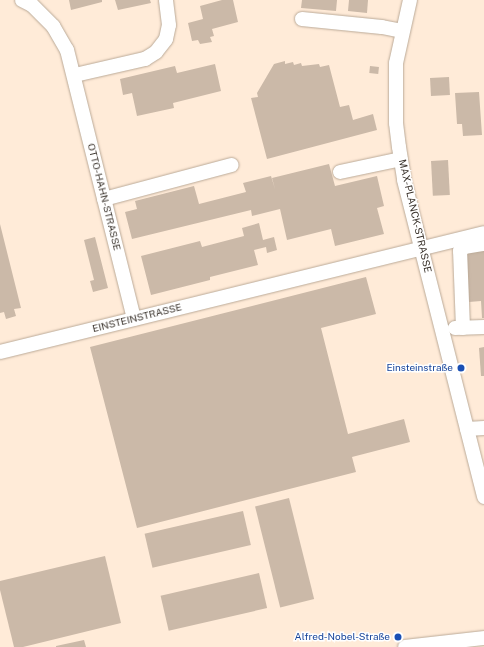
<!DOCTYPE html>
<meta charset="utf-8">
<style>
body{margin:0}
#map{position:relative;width:484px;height:647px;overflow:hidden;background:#fdf6ee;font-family:"Public Sans",sans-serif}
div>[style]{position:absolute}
.built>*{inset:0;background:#ffebd8;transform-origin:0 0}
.building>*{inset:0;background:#cbb9a8;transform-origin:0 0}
.roads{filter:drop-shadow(0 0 1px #bbaa98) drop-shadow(0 0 1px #bbaa98)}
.minor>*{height:14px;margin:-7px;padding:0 7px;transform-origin:7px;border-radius:7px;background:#fff}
.dots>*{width:11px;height:11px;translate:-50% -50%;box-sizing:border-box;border:2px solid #fff;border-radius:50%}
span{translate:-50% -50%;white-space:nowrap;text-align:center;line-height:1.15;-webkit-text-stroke:3px #fff;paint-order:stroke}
.street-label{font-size:10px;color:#38312a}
.transit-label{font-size:10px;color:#164399}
.right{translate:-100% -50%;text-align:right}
</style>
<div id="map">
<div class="built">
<div style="left:0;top:0;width:484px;height:647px"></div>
</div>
<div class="building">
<div style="clip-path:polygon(69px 0,102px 0,102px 2px,71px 10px)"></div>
<div style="clip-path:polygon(115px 0,150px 0,151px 3px,118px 10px)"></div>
<div style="clip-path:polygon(222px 0,233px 0,238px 22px,212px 29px,214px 36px,210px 37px,212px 42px,200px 44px,198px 40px,192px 41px,188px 23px,203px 19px,200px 6px)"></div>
<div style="clip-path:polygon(302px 0,337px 0,336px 11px,301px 8px)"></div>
<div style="clip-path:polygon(349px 0,368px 0,367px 13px,348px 11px)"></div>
<div style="clip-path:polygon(285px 61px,285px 64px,293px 62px,294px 65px,301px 63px,302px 66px,319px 64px,320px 67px,329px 65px,340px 107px,349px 105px,353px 120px,373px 114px,377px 130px,267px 159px,251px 98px,258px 97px,257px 93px,274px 64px)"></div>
<div style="clip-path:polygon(215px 64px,221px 91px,173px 103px,174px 108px,137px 116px,132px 93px,123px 95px,120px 79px,175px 66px,177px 73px)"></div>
<div style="left:370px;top:66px;width:9px;height:7px;rotate:6deg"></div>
<div style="left:449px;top:77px;width:18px;height:19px;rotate:87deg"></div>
<div style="clip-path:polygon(479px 92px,482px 135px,463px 136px,462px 124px,457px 124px,455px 93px)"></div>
<div style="left:448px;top:160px;width:35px;height:17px;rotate:87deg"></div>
<div style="clip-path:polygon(329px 164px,335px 186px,377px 176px,384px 206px,377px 208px,384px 234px,335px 246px,331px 229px,287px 240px,280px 209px,252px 216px,251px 210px,132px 239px,125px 212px,137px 209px,135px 201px,194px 186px,199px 204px,246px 192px,243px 183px,271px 176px,275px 189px,272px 178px)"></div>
<div style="clip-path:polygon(259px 223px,263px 240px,274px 237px,277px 250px,267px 253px,266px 247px,254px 250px,258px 265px,210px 277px,210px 280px,151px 295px,141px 256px,200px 241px,202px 247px,244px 236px,242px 228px)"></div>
<div style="clip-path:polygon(0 224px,21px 308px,14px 309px,16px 316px,6px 319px,4px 312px,0 313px)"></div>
<div style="clip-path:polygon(95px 237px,108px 288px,93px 292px,90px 281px,94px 280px,84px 240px)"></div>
<div style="clip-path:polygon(484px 251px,484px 318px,482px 318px,481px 301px,469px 302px,466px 252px)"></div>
<div style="clip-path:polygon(366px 277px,376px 314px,321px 328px,348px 434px,404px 419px,410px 442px,352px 457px,356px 472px,137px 528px,90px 347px)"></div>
<div style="clip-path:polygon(484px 347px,484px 376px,481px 376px,479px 348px)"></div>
<div style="left:289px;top:498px;width:104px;height:35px;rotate:76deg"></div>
<div style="left:243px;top:511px;width:35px;height:101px;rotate:77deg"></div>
<div style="clip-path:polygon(105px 556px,121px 623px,23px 647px,14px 647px,0 590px,0 581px)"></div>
<div style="left:259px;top:573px;width:36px;height:101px;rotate:77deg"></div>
<div style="clip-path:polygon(84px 640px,86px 647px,56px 647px,56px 646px)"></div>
</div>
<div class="roads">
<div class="minor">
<div style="left:22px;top:0;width:11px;rotate:27deg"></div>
<div style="left:32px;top:5px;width:30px;rotate:45deg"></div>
<div style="left:53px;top:26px;width:28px;rotate:60deg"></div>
<div style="left:67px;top:50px;width:277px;rotate:76deg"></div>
<div style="left:410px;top:0;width:65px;rotate:102.5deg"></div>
<div style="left:396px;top:63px;width:60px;rotate:90deg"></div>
<div style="left:396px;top:123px;width:24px;rotate:83deg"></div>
<div style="left:399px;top:147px;width:33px;rotate:81deg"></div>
<div style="left:404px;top:180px;width:327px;rotate:75.8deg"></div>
<div style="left:302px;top:19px;width:80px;rotate:5.7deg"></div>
<div style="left:382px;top:27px;width:20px;rotate:11deg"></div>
<div style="left:75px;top:75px;width:72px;rotate:-12.9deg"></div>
<div style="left:145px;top:59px;width:13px;rotate:-32deg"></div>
<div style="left:156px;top:52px;width:16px;rotate:-52deg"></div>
<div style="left:166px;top:39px;width:14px;rotate:-78deg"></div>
<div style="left:169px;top:25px;width:25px;rotate:-97deg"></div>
<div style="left:340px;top:172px;width:62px;rotate:-12deg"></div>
<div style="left:104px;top:199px;width:132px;rotate:-14.9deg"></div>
<div style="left:455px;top:328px;width:29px;rotate:-2deg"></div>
<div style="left:463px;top:328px;width:77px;rotate:-92.2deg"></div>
<div style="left:460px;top:251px;width:6px;rotate:-45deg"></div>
<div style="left:464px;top:247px;width:20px;rotate:-9deg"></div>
<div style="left:0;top:352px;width:498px;rotate:-13.8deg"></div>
<div style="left:467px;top:429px;width:17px;rotate:-3deg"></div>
<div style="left:405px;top:647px;width:80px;rotate:-6.5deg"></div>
</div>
</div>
<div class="dots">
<div style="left:461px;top:368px;background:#1a4fb4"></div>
<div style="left:398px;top:637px;background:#1a4fb4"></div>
</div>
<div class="street-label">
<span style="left:104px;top:197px;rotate:76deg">OTTO-HAHN-STRASSE</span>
<span style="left:415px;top:216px;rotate:77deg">MAX-PLANCK-STRASSE</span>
<span style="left:137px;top:318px;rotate:-14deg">EINSTEINSTRASSE</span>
</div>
<div class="transit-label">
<span class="right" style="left:453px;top:368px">Einsteinstraße</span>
<span class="right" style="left:390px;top:637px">Alfred-Nobel-Straße</span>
</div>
</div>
